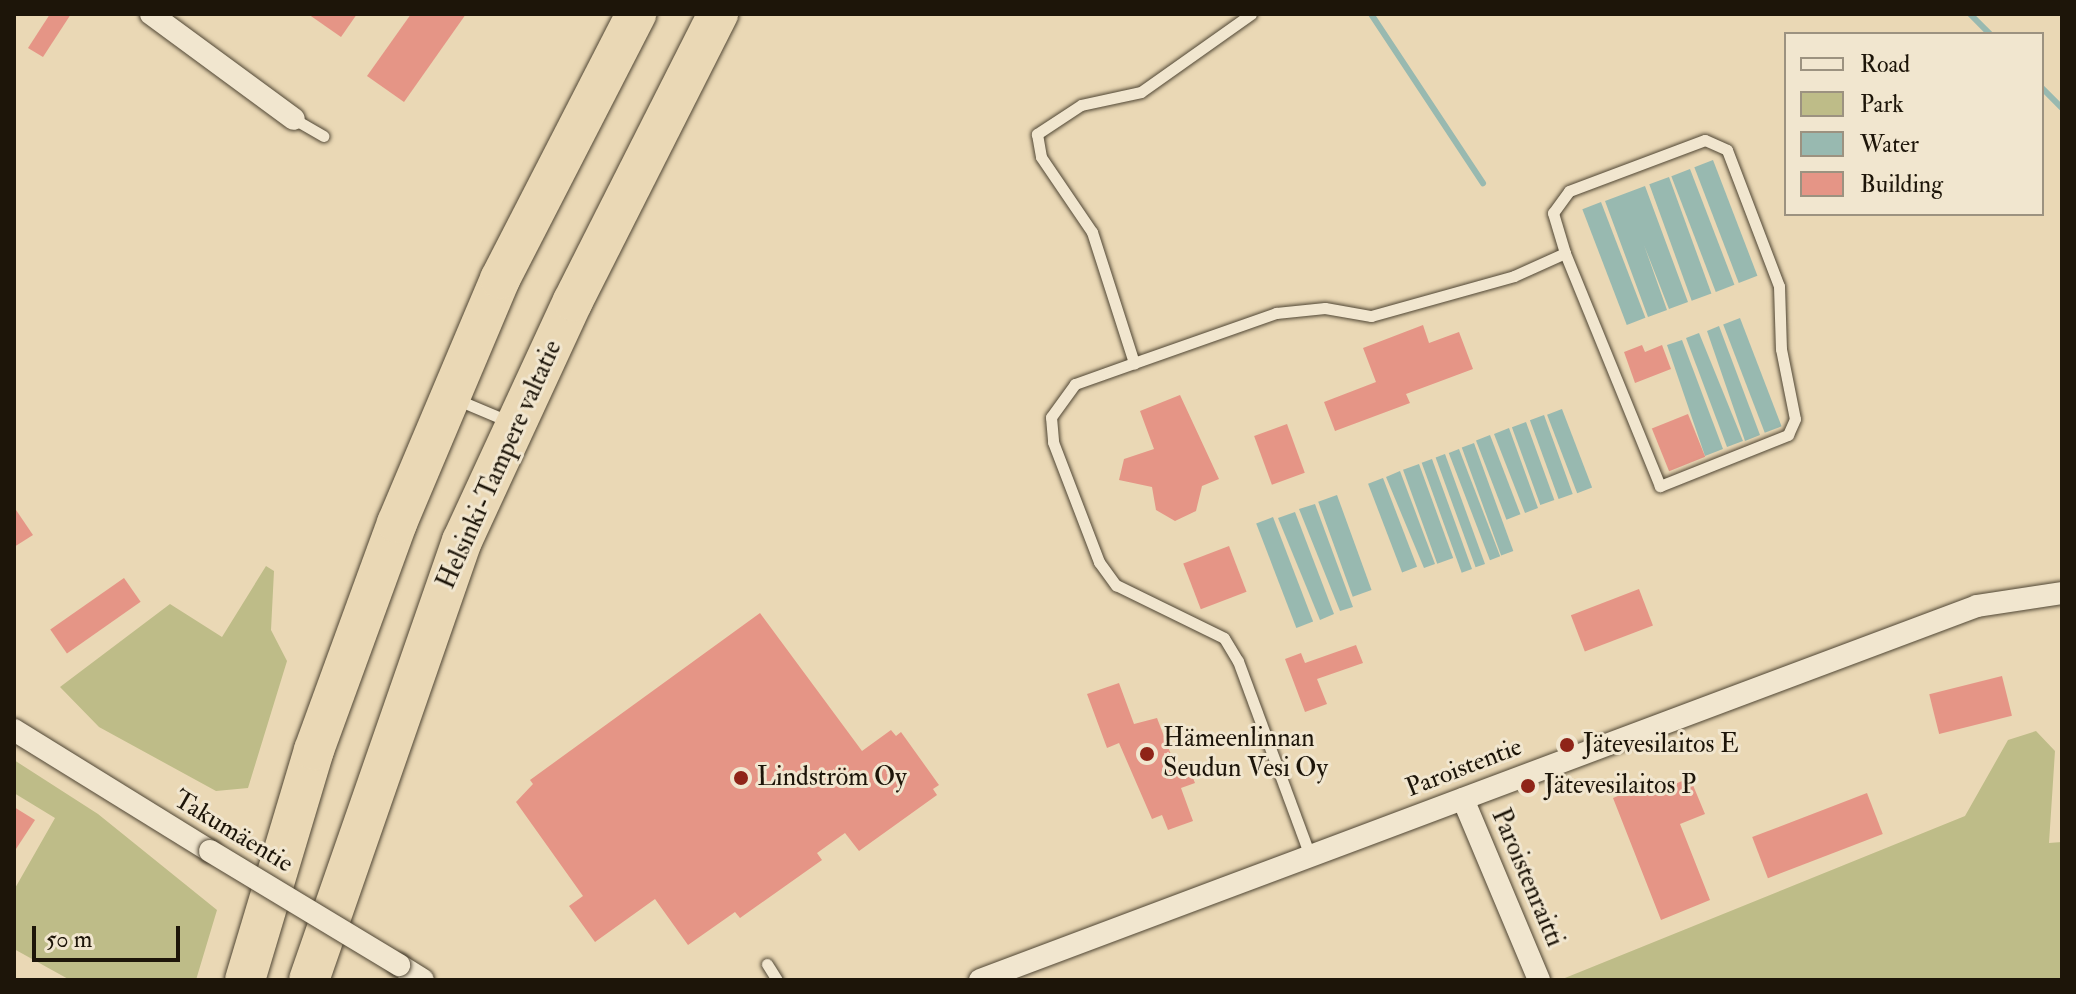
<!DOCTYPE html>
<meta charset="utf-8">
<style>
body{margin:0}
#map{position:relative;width:2076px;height:994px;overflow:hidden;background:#ead8b5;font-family:"IM FELL Double Pica",serif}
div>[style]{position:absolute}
.green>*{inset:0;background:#bebc88}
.water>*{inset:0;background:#98b9b0;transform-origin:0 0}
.stream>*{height:6px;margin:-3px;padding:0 3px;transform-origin:3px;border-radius:3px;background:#98b9b0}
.building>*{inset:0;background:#e59586;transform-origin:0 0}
.roads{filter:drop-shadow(0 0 2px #504634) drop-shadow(0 0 2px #504634)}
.service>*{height:11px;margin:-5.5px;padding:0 5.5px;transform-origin:5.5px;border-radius:5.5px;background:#f1e6cf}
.minor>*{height:22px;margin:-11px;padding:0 11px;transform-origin:11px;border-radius:11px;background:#f1e6cf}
.motorway>*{height:40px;margin:-20px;padding:0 20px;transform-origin:20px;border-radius:20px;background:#ead8b5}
.bridges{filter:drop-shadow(0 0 2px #504634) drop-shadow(0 0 2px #504634)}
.minor-bridge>*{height:22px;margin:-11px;padding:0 11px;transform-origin:11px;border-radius:11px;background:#f1e6cf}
.dots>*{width:22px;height:22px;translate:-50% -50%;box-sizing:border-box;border:4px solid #f1e6cf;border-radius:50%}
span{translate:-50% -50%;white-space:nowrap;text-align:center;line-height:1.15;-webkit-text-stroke:6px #f1e6cf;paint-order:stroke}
.street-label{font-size:26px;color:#1d1509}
.poi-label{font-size:26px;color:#1d1509}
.left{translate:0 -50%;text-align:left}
.frame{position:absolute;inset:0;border:16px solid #1d1509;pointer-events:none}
.legend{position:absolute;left:1784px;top:32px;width:260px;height:184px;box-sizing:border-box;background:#f1e6cf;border:2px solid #9c9280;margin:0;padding:10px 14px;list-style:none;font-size:24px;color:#1d1509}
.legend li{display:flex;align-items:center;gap:16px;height:40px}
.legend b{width:40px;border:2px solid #9c9280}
.scale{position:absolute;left:32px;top:926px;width:148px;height:36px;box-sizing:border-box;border:4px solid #1d1509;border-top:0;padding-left:10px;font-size:24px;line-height:28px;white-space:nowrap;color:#1d1509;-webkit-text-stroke:6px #f1e6cf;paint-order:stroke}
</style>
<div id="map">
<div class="green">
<div style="clip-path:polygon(266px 566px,274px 571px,271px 630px,287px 661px,248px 788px,216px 791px,99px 727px,60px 687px,170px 604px,222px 637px)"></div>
<div style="clip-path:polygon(2036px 731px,2055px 751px,2049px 843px,2062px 842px,2062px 980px,1560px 980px,1965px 816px,2008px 740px)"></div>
<div style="clip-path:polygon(14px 760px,98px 814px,217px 910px,196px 980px,70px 980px,14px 949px,14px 890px,55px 818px,14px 793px)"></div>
</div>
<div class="water">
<div style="left:1713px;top:160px;width:124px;height:20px;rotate:69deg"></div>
<div style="left:1690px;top:169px;width:124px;height:20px;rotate:69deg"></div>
<div style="left:1669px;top:177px;width:124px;height:21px;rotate:70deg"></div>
<div style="clip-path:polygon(1645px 186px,1688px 302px,1669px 309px,1644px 245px,1667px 310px,1648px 317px,1605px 201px)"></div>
<div style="left:1601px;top:202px;width:124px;height:20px;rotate:69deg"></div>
<div style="left:1740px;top:318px;width:116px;height:18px;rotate:69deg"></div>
<div style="clip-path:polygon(1719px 326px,1760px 435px,1745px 441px,1707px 331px)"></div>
<div style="clip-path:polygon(1699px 333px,1743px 441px,1727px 447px,1686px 338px)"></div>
<div style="clip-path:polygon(1682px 340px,1723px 449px,1705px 456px,1667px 345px)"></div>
<div style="left:1562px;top:409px;width:84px;height:16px;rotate:69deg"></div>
<div style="left:1544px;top:415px;width:84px;height:15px;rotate:70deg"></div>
<div style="left:1526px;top:422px;width:83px;height:15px;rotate:70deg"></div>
<div style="clip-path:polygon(1509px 428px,1538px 508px,1525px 513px,1494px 434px)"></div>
<div style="left:1490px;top:435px;width:85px;height:15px;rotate:69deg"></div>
<div style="left:1474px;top:443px;width:115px;height:13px;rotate:70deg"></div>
<div style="left:1459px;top:449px;width:115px;height:11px;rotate:69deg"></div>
<div style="left:1445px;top:454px;width:117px;height:10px;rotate:70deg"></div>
<div style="left:1432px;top:459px;width:117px;height:11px;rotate:70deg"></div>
<div style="left:1419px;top:464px;width:100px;height:17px;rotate:70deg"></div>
<div style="clip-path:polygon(1400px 471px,1435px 564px,1424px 568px,1386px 477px)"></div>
<div style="left:1383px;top:478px;width:95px;height:16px;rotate:69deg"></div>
<div style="left:1337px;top:495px;width:101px;height:20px;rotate:70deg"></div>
<div style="clip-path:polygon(1315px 504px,1353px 607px,1340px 611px,1299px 509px)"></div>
<div style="clip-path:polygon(1295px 512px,1334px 614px,1320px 620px,1278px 518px)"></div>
<div style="left:1273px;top:517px;width:112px;height:18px;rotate:69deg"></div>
</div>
<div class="stream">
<div style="left:1371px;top:14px;width:203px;rotate:56.5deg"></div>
<div style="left:1970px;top:14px;width:28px;rotate:45deg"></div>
<div style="left:2042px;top:88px;width:28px;rotate:45deg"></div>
</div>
<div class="building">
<div style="clip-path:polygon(50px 14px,71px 14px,43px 57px,28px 48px)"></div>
<div style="clip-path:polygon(308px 14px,357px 14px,341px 37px)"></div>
<div style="clip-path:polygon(411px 14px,466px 14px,404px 102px,367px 76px)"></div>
<div style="clip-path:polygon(1423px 325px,1429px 343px,1459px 332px,1473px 369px,1406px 394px,1410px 403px,1335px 431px,1324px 402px,1376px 382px,1363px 348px)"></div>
<div style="clip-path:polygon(1642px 345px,1645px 352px,1662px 345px,1671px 369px,1635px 383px,1624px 352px)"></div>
<div style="clip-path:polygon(1180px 395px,1219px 479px,1202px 486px,1196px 511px,1175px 521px,1156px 510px,1152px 487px,1119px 480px,1124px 459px,1154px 449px,1140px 411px)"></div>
<div style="left:1688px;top:414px;width:46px;height:39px;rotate:68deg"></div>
<div style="left:1287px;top:424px;width:52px;height:35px;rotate:70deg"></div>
<div style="clip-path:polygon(14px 507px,33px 535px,14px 547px)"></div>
<div style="left:1229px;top:546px;width:49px;height:49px;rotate:69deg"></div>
<div style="left:124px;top:578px;width:29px;height:90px;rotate:55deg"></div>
<div style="left:1639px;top:589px;width:39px;height:73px;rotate:69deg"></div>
<div style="clip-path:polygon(760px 613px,862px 751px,891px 730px,896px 736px,901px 732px,939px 785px,933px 789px,937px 795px,859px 851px,845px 833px,817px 853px,822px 860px,740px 918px,735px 912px,688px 945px,655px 899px,595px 942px,569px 906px,583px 896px,516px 802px,533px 784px,530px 780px)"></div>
<div style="clip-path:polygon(1356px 645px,1363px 663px,1317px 679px,1327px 704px,1305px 712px,1285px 659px,1301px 653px,1305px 663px)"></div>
<div style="left:2002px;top:676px;width:41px;height:75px;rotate:76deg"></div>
<div style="clip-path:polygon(1119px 683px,1134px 724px,1157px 718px,1175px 765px,1186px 761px,1195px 783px,1181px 788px,1193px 821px,1168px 830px,1162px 815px,1152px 819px,1119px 743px,1107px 748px,1087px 694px)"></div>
<div style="clip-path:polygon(1690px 778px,1705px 814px,1680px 824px,1710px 900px,1661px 920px,1613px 798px,1658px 780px,1662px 789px)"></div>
<div style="left:1867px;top:793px;width:44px;height:123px;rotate:69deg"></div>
<div style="clip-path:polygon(14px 807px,35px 820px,14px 852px)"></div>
</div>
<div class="roads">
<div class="service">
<div style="left:1251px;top:14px;width:135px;rotate:144.7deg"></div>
<div style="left:1141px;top:92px;width:61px;rotate:167.8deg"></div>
<div style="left:1081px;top:105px;width:53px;rotate:146.6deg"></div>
<div style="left:1037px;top:134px;width:23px;rotate:80deg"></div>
<div style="left:1041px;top:157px;width:91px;rotate:55.8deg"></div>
<div style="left:1092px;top:232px;width:138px;rotate:72.2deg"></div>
<div style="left:1134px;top:363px;width:63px;rotate:160.4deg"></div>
<div style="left:1075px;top:384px;width:41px;rotate:126deg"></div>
<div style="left:1051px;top:417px;width:25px;rotate:85deg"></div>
<div style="left:1053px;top:442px;width:129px;rotate:69deg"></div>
<div style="left:1099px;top:562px;width:29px;rotate:54deg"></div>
<div style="left:1116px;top:585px;width:120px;rotate:26.1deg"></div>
<div style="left:1224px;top:638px;width:27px;rotate:59deg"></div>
<div style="left:1238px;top:661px;width:208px;rotate:69.7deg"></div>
<div style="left:294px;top:119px;width:34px;rotate:30deg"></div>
<div style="left:1134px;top:363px;width:151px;rotate:-19.4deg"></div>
<div style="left:1276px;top:313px;width:49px;rotate:-5.8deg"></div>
<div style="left:1325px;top:308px;width:47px;rotate:9.9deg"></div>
<div style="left:1371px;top:316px;width:148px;rotate:-15.6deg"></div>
<div style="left:1514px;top:276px;width:56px;rotate:-24.3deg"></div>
<div style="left:1565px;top:253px;width:42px;rotate:-106.7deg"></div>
<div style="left:1553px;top:213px;width:27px;rotate:-54deg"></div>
<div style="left:1569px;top:191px;width:145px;rotate:-20.6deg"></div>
<div style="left:1705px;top:140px;width:24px;rotate:24deg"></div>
<div style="left:1727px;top:150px;width:146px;rotate:69.1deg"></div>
<div style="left:1779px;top:286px;width:63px;rotate:88.2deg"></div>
<div style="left:1781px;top:349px;width:71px;rotate:78.7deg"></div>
<div style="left:1795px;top:419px;width:17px;rotate:114deg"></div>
<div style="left:1788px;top:435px;width:138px;rotate:158.3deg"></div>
<div style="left:1660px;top:486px;width:252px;rotate:-112.2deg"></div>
<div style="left:458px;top:400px;width:54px;rotate:22.8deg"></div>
<div style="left:767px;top:964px;width:19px;rotate:58deg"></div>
</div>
<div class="minor">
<div style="left:151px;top:14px;width:177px;rotate:36.3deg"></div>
<div style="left:14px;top:730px;width:230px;rotate:31.7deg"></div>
<div style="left:1463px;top:799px;width:196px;rotate:67.2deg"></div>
<div style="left:399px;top:965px;width:28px;rotate:32deg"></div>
<div style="left:980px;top:980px;width:1065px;rotate:-20.56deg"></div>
<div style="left:1977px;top:606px;width:86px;rotate:-8.7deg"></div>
</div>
<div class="motorway">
<div style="left:245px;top:980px;width:240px;rotate:-73.3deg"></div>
<div style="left:314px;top:750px;width:242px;rotate:-69.9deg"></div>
<div style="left:397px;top:523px;width:265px;rotate:-67.1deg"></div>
<div style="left:500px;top:279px;width:298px;rotate:-62.8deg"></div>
<div style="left:309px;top:980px;width:465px;rotate:-70.8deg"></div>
<div style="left:462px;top:541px;width:264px;rotate:-65.2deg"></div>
<div style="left:573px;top:301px;width:322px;rotate:-63.2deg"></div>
</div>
</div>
<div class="bridges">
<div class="minor-bridge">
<div style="left:210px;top:851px;width:221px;rotate:31.1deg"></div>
</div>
</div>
<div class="dots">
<div style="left:1567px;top:745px;background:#8f2418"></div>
<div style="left:1147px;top:754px;background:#8f2418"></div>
<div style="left:741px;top:778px;background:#8f2418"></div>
<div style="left:1528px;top:786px;background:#8f2418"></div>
</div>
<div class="street-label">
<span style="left:500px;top:465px;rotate:-66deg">Helsinki-Tampere valtatie</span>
<span style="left:1464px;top:768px;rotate:-21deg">Paroistentie</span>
<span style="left:233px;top:832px;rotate:31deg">Takumäentie</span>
<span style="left:1527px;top:878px;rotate:67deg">Paroistenraitti</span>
</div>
<div class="poi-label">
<span class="left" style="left:1163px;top:754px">Hämeenlinnan<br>Seudun Vesi Oy</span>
<span class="left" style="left:1583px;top:745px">Jätevesilaitos E</span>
<span class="left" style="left:757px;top:778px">Lindström Oy</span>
<span class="left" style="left:1544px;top:786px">Jätevesilaitos P</span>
</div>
<div class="frame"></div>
<ul class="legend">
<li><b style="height:10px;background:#f1e6cf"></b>Road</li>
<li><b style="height:22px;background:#bebc88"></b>Park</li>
<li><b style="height:22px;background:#98b9b0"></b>Water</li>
<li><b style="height:22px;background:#e59586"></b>Building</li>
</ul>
<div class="scale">50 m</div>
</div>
